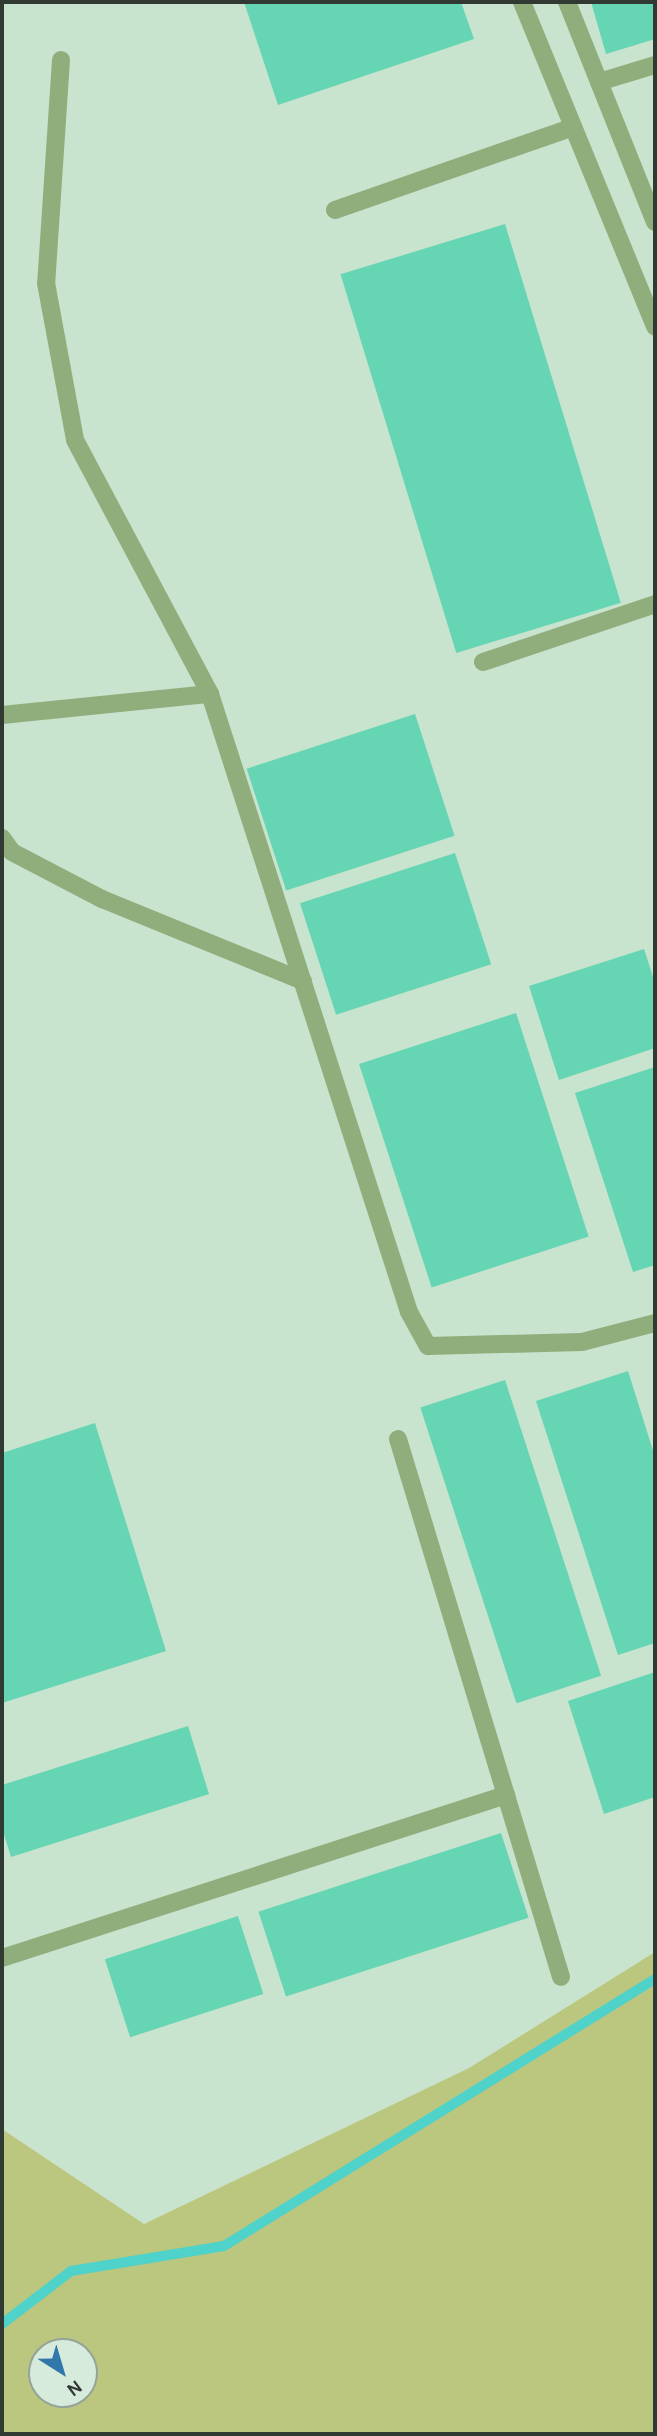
<!DOCTYPE html>
<style>
body{margin:0}
#map{position:relative;width:657px;height:2436px;overflow:hidden;background:#d7ebdc;font-family:Karla,sans-serif}
div>[style]{position:absolute}
.built>*{inset:0;background:#c8e3ce}
.green>*{inset:0;background:#bbc67e}
.stream>*{height:10px;margin:-5px;padding:0 5px;transform-origin:5px;border-radius:5px;background:#4fd2ca}
.building>*{inset:0;background:#66d5b3;transform-origin:0 0}
.minor>*{height:18px;margin:-9px;padding:0 9px;transform-origin:9px;border-radius:9px;background:#8fae7c}
span{translate:-50% -50%;white-space:nowrap;text-align:center;line-height:1.15;-webkit-text-stroke:5px #d7ebdc;paint-order:stroke}
.frame{position:absolute;inset:0;border:4px solid #313933;pointer-events:none}
.north{position:absolute;left:28px;top:2338px;width:70px;height:70px;box-sizing:border-box;background:#d7ebdc;border:2px solid #95a498;border-radius:50%;rotate:143deg;font-size:19px;font-weight:700;line-height:28px;text-align:center;color:#313933}
.north::after{content:'';display:block;margin:auto;width:24px;height:32px;background:#3277ac;clip-path:polygon(50% 0,100% 100%,50% 72%,0 100%)}
</style>
<div id="map">
<div class="built">
<div style="clip-path:polygon(2px 2px,655px 2px,655px 1952px,469px 2068px,144px 2224px,2px 2129px)"></div>
</div>
<div class="green">
<div style="clip-path:polygon(evenodd,655px 1952px,655px 2434px,2px 2434px,2px 2129px,144px 2224px,469px 2068px,655px 1952px,42px 2352px,84px 2352px,84px 2394px,42px 2394px,42px 2352px)"></div>
</div>
<div class="stream">
<div style="left:2px;top:2324px;width:87px;rotate:-37.5deg"></div>
<div style="left:71px;top:2271px;width:155px;rotate:-9.3deg"></div>
<div style="left:224px;top:2246px;width:507px;rotate:-31.78deg"></div>
</div>
<div class="building">
<div style="clip-path:polygon(244px 2px,461px 2px,474px 39px,278px 105px)"></div>
<div style="clip-path:polygon(591px 2px,655px 2px,655px 39px,606px 54px)"></div>
<div style="left:505px;top:224px;width:396px;height:172px;rotate:73deg"></div>
<div style="left:415px;top:714px;width:128px;height:177px;rotate:72deg"></div>
<div style="left:455px;top:853px;width:117px;height:163px;rotate:72deg"></div>
<div style="clip-path:polygon(644px 949px,655px 983px,655px 1048px,559px 1080px,529px 986px)"></div>
<div style="left:516px;top:1013px;width:235px;height:165px;rotate:72deg"></div>
<div style="clip-path:polygon(655px 1067px,655px 1265px,633px 1272px,575px 1093px)"></div>
<div style="clip-path:polygon(628px 1371px,655px 1457px,655px 1643px,618px 1655px,536px 1401px)"></div>
<div style="left:505px;top:1380px;width:311px;height:89px;rotate:72deg"></div>
<div style="clip-path:polygon(95px 1423px,166px 1651px,2px 1703px,2px 1453px)"></div>
<div style="clip-path:polygon(655px 1672px,655px 1797px,604px 1814px,568px 1701px)"></div>
<div style="clip-path:polygon(188px 1726px,209px 1794px,11px 1857px,2px 1828px,2px 1785px)"></div>
<div style="left:501px;top:1833px;width:89px;height:255px;rotate:72deg"></div>
<div style="left:238px;top:1916px;width:82px;height:140px;rotate:72deg"></div>
</div>
<div class="minor">
<div style="left:522px;top:2px;width:351px;rotate:67.7deg"></div>
<div style="left:567px;top:2px;width:237px;rotate:68.2deg"></div>
<div style="left:61px;top:60px;width:224px;rotate:93.8deg"></div>
<div style="left:46px;top:283px;width:160px;rotate:79.5deg"></div>
<div style="left:75px;top:440px;width:288px;rotate:62deg"></div>
<div style="left:210px;top:694px;width:649px;rotate:72.15deg"></div>
<div style="left:409px;top:1312px;width:39px;rotate:61deg"></div>
<div style="left:428px;top:1346px;width:154px;rotate:-1.5deg"></div>
<div style="left:582px;top:1342px;width:75px;rotate:-14.6deg"></div>
<div style="left:599px;top:82px;width:59px;rotate:-16.9deg"></div>
<div style="left:335px;top:210px;width:252px;rotate:-19.2deg"></div>
<div style="left:483px;top:662px;width:182px;rotate:-18.6deg"></div>
<div style="left:2px;top:715px;width:209px;rotate:-5.8deg"></div>
<div style="left:2px;top:838px;width:17px;rotate:54deg"></div>
<div style="left:12px;top:852px;width:102px;rotate:27.6deg"></div>
<div style="left:102px;top:899px;width:217px;rotate:22.2deg"></div>
<div style="left:398px;top:1439px;width:562px;rotate:73.14deg"></div>
<div style="left:2px;top:1958px;width:530px;rotate:-17.92deg"></div>
</div>
<div class="frame"></div>
<div class="north">N</div>
</div>
